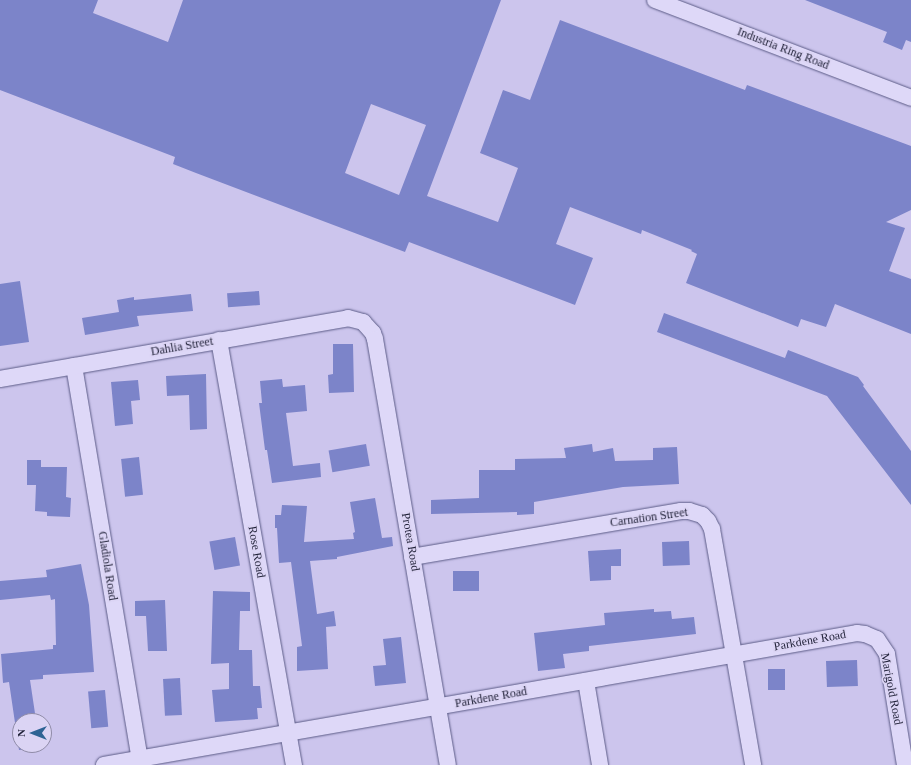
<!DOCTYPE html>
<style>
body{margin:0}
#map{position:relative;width:911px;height:765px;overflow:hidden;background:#ccc5ed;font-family:"Times New Roman",serif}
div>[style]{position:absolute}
.building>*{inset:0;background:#7c84c9;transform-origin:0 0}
.roads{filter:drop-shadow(0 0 1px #5c5c87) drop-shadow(0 0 1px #5c5c87)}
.minor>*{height:16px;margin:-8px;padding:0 8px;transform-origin:8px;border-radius:8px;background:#ded8f8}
span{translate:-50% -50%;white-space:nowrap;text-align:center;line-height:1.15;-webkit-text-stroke:3.5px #dbd4f4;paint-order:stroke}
.street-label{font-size:12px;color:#1f2037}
.north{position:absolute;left:12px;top:713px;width:40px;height:40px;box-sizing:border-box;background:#dbd4f4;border:1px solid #908ca8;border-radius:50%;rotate:270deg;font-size:11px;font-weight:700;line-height:16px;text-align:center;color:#1f2037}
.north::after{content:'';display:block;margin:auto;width:14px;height:18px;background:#2e6394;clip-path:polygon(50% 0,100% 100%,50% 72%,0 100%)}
</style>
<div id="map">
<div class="building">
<div style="clip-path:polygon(evenodd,0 0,98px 0,93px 13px,168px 42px,183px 0,501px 0,427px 196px,498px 222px,518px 168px,480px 153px,503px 90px,530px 100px,560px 20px,745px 90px,747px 85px,911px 146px,911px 210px,886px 222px,905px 228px,889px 271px,911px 279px,911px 334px,835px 304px,826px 327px,801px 319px,798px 327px,686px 283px,697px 254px,691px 251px,692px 250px,642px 230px,641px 234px,570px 207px,556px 244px,593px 258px,575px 305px,409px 242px,405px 252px,196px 173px,173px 164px,175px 157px,0 90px,0 0,371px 104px,426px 125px,399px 195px,345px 173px,371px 104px)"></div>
<div style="clip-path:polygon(805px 0,911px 0,911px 42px,906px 40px,902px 50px,883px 42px,887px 32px)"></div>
<div style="clip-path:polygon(20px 281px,29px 342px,0 346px,0 284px)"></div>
<div style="left:259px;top:291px;width:14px;height:32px;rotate:86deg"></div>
<div style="clip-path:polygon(191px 294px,193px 311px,137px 316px,139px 326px,85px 335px,82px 318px,119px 312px,117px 300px,134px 297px,134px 300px)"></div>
<div style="clip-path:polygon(664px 313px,785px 358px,788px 350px,858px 377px,864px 385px,863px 386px,911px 451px,911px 505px,827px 396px,657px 332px)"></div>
<div style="clip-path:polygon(333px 344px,353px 344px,354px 392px,329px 393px,328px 375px,333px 374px)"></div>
<div style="clip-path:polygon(206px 374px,207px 429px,190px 430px,189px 395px,167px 396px,166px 376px)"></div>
<div style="clip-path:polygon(282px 379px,283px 387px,305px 385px,307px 411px,286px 413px,293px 466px,320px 463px,321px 477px,272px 483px,267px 450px,265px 450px,259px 403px,262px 403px,260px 381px)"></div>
<div style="clip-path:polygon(138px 380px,140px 400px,131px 401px,133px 424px,115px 426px,111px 382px)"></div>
<div style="left:366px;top:444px;width:22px;height:38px;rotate:80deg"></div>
<div style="clip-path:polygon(592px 444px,593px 452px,613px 448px,615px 461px,653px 460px,653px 448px,677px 447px,679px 484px,623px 487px,534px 502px,534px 514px,517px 515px,517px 512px,431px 514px,431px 500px,479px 498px,479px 470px,515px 470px,515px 459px,566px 458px,564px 448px)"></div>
<div style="left:139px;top:457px;width:38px;height:18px;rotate:84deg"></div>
<div style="clip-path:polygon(27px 460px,41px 460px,41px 467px,67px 467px,66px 497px,71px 498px,70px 517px,47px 516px,47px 512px,35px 511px,36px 485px,27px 485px)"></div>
<div style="clip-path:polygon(375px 498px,382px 538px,392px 537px,393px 546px,337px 557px,337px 559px,310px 561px,317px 614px,334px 611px,336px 626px,326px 627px,328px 669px,297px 671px,297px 647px,302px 646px,291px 562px,279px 563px,277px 528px,275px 528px,275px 515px,281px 515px,282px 505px,307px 506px,304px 542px,354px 539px,353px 533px,355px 532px,350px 502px)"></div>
<div style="left:235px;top:537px;width:29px;height:26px;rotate:80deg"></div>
<div style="left:689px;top:541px;width:24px;height:27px;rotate:88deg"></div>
<div style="clip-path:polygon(621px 549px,621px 566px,611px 566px,611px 580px,590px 581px,588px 551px)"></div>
<div style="clip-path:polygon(81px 564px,89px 605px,94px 672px,43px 675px,43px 679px,30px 680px,36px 720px,20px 721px,20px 745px,35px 745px,36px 748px,19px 750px,9px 682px,3px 683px,1px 654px,53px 649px,53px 645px,56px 645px,55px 599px,51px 600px,50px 595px,0 600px,0 581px,47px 577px,46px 570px)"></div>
<div style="left:453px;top:571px;width:26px;height:20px"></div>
<div style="clip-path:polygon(213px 591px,250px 592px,250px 611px,240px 611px,239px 650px,252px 650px,253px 686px,260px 686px,262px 708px,257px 708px,258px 719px,215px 722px,212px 690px,229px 689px,229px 663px,211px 664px)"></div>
<div style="clip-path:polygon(165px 600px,167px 651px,148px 651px,146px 616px,135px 616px,135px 601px)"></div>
<div style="clip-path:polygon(654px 609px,654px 612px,671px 611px,672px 619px,694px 617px,696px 634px,589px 646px,589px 651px,563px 654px,565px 668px,538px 671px,534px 633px,605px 625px,604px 613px)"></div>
<div style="clip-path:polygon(401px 637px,406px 683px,375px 686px,373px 666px,386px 665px,383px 639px)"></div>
<div style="left:857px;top:660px;width:26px;height:31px;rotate:88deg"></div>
<div style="left:768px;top:669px;width:17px;height:21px"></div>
<div style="left:180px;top:678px;width:37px;height:17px;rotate:87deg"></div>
<div style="left:105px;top:690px;width:37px;height:17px;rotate:85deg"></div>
</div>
<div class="roads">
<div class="minor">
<div style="left:655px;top:0;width:274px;rotate:20.9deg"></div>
<div style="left:219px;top:340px;width:432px;rotate:80deg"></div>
<div style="left:74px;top:366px;width:405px;rotate:80.5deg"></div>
<div style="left:0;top:379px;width:353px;rotate:-9.9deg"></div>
<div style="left:348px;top:318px;width:16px;rotate:15deg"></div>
<div style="left:363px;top:322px;width:15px;rotate:48deg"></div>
<div style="left:373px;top:333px;width:6px;rotate:72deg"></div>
<div style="left:375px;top:339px;width:432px;rotate:80.3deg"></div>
<div style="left:412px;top:557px;width:273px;rotate:-9.7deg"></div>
<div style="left:681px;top:511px;width:8px"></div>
<div style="left:689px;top:511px;width:14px;rotate:17deg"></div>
<div style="left:702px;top:515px;width:8px;rotate:45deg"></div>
<div style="left:708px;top:521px;width:9px;rotate:63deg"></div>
<div style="left:712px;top:529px;width:240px;rotate:80.1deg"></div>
<div style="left:586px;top:681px;width:85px;rotate:80.5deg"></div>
<div style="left:104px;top:765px;width:764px;rotate:-9.94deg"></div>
<div style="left:857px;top:633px;width:8px;rotate:7deg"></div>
<div style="left:865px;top:634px;width:13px;rotate:23deg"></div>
<div style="left:877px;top:639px;width:18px;rotate:56deg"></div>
<div style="left:887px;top:654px;width:112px;rotate:80.8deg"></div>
</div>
</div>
<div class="street-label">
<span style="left:783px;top:49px;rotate:21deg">Industria Ring Road</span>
<span style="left:182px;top:347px;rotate:-10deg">Dahlia Street</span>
<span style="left:649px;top:518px;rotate:-8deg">Carnation Street</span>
<span style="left:410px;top:542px;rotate:80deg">Protea Road</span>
<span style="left:256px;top:552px;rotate:80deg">Rose Road</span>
<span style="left:107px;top:566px;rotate:81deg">Gladiola Road</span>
<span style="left:810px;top:641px;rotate:-10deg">Parkdene Road</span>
<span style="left:891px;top:689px;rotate:79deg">Marigold Road</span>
<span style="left:491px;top:698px;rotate:-10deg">Parkdene Road</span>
</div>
<div class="north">N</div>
</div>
